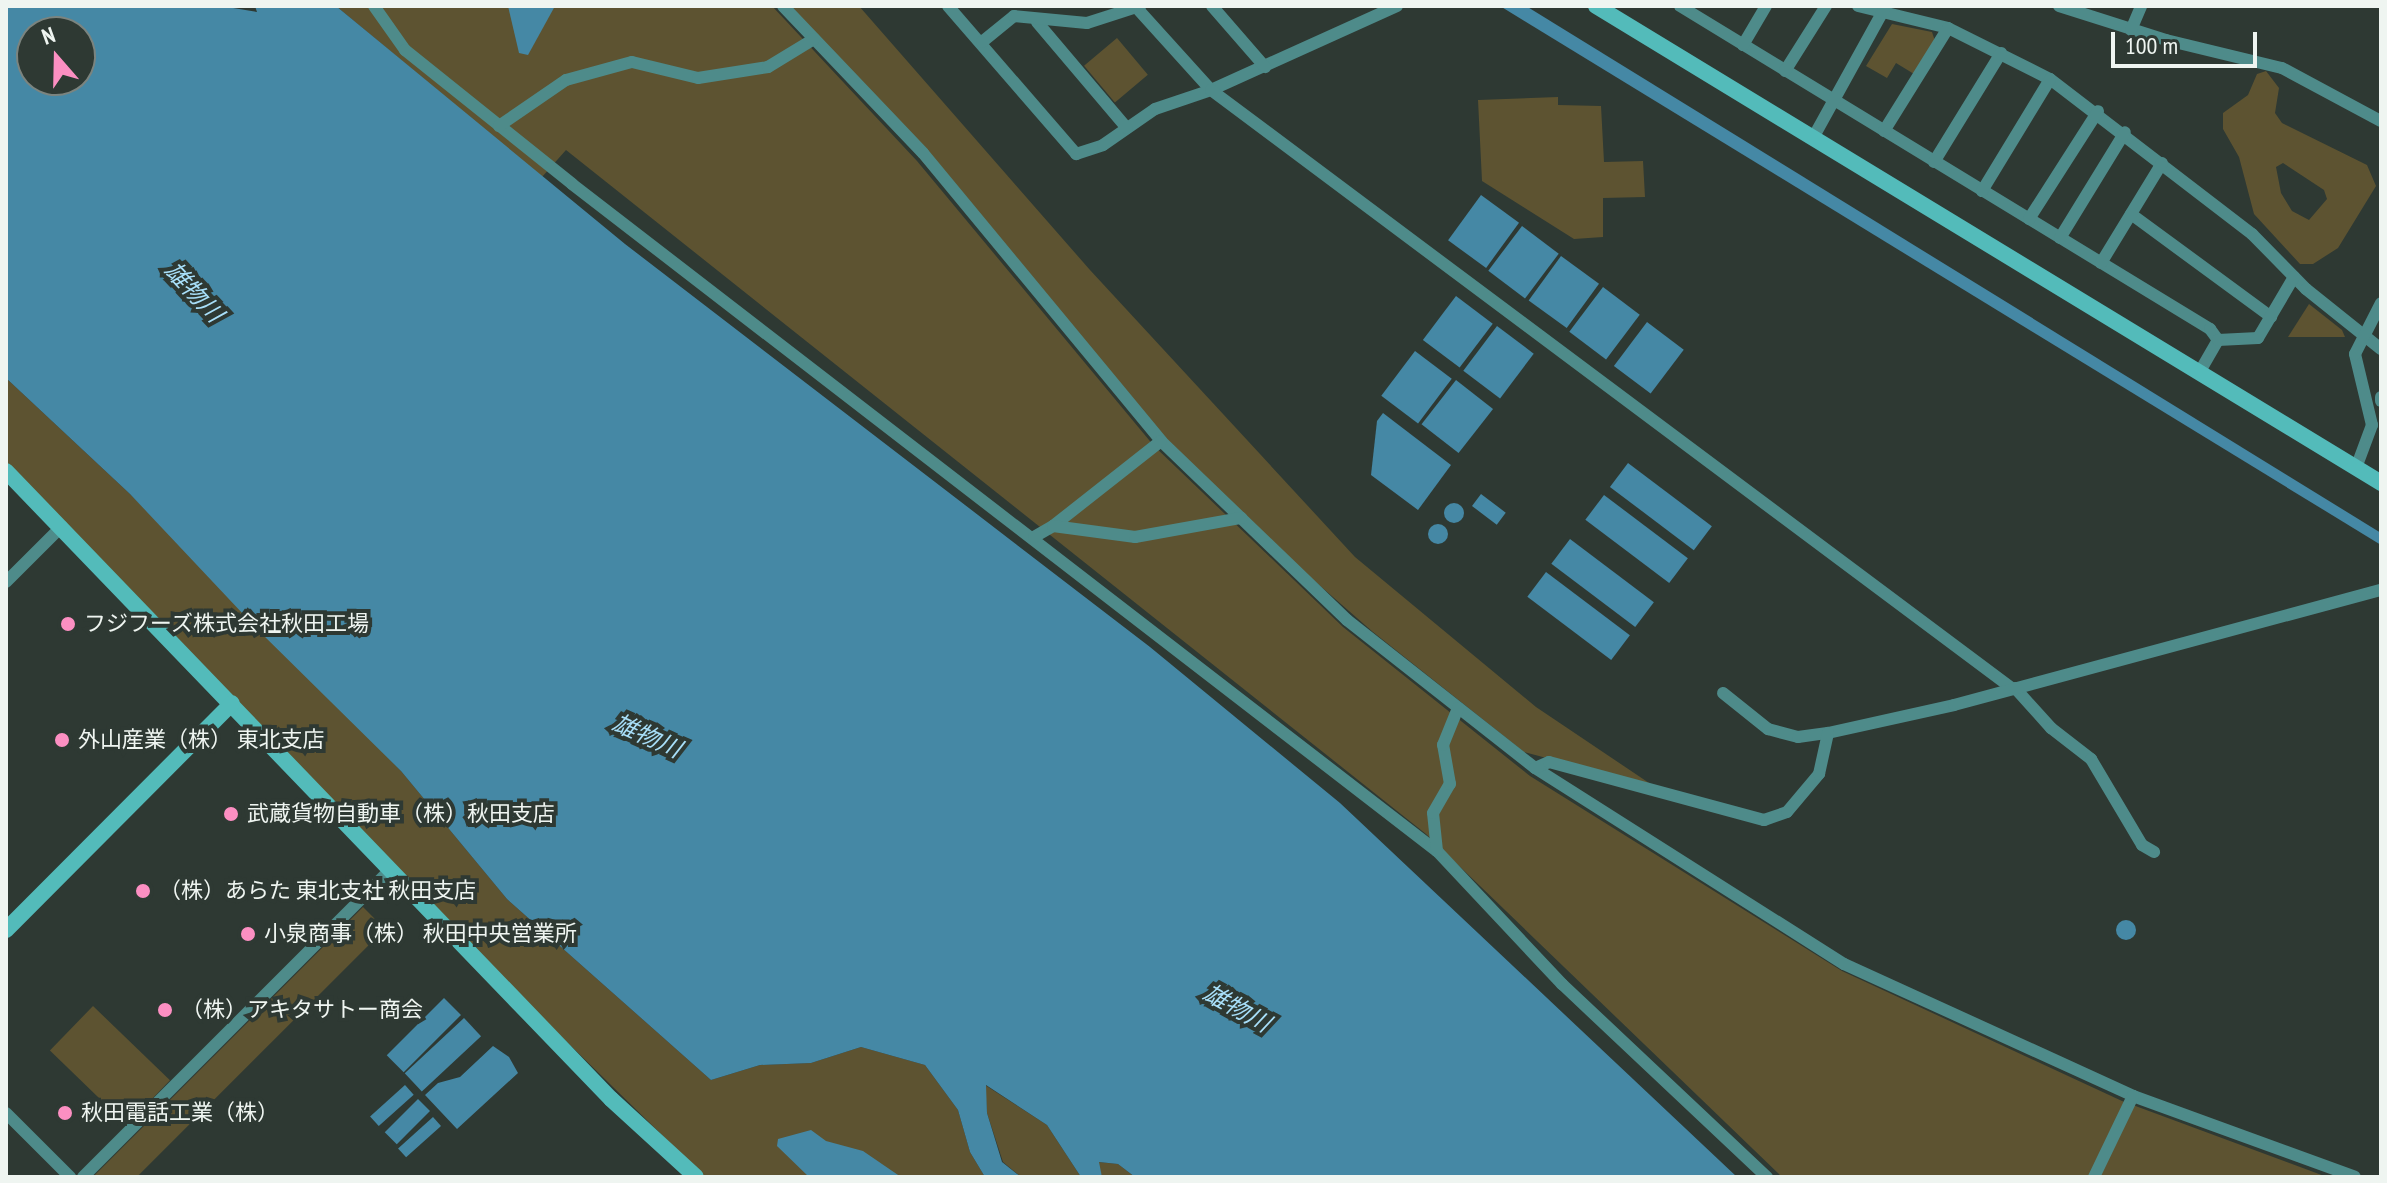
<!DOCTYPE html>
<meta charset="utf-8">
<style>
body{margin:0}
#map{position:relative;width:2387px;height:1183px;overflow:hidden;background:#2e3933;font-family:"PT Sans Narrow","Noto Sans JP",sans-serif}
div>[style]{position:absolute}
.green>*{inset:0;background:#5d5331;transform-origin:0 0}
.water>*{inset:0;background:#4588a5;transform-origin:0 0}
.round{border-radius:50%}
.street>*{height:12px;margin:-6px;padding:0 6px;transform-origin:6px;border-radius:6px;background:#4e8b8a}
.secondary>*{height:16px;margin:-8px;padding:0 8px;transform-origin:8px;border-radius:8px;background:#53bbba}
.dots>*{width:22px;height:22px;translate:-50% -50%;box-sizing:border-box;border:4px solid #2e3933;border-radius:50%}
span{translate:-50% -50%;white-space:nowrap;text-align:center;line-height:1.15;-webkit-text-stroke:8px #2e3933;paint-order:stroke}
.poi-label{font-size:22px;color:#eff5f1}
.left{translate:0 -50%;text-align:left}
.water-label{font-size:24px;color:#a8dff9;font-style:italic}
.frame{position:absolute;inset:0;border:8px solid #eff5f1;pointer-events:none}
.north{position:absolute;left:16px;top:16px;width:80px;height:80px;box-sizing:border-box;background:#2e3933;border:2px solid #7b847f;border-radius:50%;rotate:340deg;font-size:22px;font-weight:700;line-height:32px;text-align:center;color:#eff5f1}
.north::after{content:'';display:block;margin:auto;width:28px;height:36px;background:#fc8fc2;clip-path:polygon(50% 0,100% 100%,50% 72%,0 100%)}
.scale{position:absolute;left:2111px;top:32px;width:146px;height:36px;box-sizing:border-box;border:4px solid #eff5f1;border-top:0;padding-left:10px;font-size:24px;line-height:28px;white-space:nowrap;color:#eff5f1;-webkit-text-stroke:6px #2e3933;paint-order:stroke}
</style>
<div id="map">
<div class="green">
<div style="clip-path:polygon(336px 6px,772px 6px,917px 161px,1154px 446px,1343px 627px,1530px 776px,1842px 971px,2122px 1101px,2327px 1177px,1782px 1177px,1426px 834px,566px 150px,542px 177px)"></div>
<div style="clip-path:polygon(788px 6px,859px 6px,1090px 270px,1355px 557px,1536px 707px,1655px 787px,1524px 752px,1373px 632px,1270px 542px,1163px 439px)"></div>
<div style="clip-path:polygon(1892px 24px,1932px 32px,1935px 41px,1914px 74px,1896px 63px,1887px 78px,1866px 66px)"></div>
<div style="left:1117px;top:38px;width:48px;height:43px;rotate:50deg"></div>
<div style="clip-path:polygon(evenodd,2266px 71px,2279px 88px,2275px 113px,2282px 123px,2367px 165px,2376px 186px,2338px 248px,2313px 264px,2300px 264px,2254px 214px,2239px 157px,2223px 129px,2223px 113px,2248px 95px,2257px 74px,2266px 71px,2283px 163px,2324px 190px,2327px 199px,2309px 220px,2292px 211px,2281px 193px,2276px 167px,2283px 163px)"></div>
<div style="clip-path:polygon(1558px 97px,1558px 105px,1601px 106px,1604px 162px,1643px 161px,1645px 197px,1603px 198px,1603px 237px,1574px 239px,1482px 181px,1478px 100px)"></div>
<div style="clip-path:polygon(2309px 304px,2342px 330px,2345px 337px,2288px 337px)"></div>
<div style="clip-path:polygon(6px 378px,130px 494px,401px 771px,507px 899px,711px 1080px,760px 1065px,811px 1063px,861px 1047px,925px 1065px,958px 1110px,970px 1152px,985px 1177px,705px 1177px,521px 997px,6px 464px)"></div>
<div style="left:363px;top:907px;width:31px;height:382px;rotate:45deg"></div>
<div style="left:93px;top:1006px;width:107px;height:62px;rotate:44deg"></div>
<div style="clip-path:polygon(985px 1085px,1047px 1125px,1081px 1177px,1021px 1177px,1003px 1162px,987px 1113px)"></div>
<div style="clip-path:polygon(1098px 1162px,1118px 1164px,1135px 1177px,1102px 1177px)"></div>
</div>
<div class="water">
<div style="clip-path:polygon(evenodd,6px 6px,221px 6px,257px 12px,255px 6px,336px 6px,625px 244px,1150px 647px,1340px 803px,1737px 1177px,1135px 1177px,1118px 1164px,1099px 1162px,1102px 1177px,1081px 1177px,1047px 1125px,986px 1085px,987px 1113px,1002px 1162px,1021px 1177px,985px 1177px,970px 1152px,958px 1110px,925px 1065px,861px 1047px,811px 1063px,760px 1065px,711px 1080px,507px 899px,401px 771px,260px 632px,130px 494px,6px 378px,6px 6px,32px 32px,80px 32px,80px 80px,32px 80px,32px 32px)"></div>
<div style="clip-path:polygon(508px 6px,555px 6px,528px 55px,519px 53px)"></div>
<div style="clip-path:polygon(1500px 6px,1526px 6px,2381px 533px,2381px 545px)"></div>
<div style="left:1481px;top:195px;width:47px;height:56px;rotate:36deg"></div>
<div style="left:1522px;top:226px;width:46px;height:56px;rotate:37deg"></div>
<div style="left:1561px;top:256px;width:47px;height:55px;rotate:36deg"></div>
<div style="left:1603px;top:287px;width:46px;height:56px;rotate:37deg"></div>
<div style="left:1456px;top:296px;width:46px;height:55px;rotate:37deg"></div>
<div style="left:1647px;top:322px;width:46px;height:55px;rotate:37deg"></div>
<div style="left:1497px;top:326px;width:46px;height:56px;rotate:37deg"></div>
<div style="left:1415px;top:351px;width:46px;height:56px;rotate:37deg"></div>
<div style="left:1456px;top:380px;width:47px;height:56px;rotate:38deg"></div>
<div style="clip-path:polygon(1383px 413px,1451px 465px,1418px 510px,1371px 475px,1377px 421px)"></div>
<div style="left:1628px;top:463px;width:105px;height:30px;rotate:37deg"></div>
<div style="left:1481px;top:494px;width:31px;height:15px;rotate:37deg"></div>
<div style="left:1604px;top:495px;width:105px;height:31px;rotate:37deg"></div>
<div class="round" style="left:1444px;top:503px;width:20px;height:20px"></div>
<div class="round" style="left:1428px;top:524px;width:20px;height:20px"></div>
<div style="left:1570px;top:539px;width:105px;height:31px;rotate:37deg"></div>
<div style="left:1546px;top:572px;width:105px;height:31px;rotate:37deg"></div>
<div class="round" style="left:2116px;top:920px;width:20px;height:20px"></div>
<div style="left:444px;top:998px;width:24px;height:81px;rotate:45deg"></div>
<div style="left:464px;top:1018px;width:25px;height:81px;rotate:47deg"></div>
<div style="clip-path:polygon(493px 1046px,509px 1057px,518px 1073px,457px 1129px,425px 1095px,438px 1083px,460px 1077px)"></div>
<div style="left:405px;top:1085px;width:13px;height:47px;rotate:48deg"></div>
<div style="left:418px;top:1099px;width:17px;height:47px;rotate:45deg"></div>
<div style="left:433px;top:1117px;width:12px;height:47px;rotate:48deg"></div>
<div style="clip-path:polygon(811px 1130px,826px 1141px,863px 1151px,901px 1177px,809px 1177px,777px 1146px,778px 1139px)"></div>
</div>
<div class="street">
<div style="left:374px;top:6px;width:54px;rotate:54.8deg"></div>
<div style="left:405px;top:50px;width:214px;rotate:38.7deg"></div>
<div style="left:572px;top:184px;width:1092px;rotate:37.64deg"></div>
<div style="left:1437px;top:851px;width:183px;rotate:46.8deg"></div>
<div style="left:1562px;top:984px;width:282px;rotate:43.3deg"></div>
<div style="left:783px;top:6px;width:203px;rotate:46.4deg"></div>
<div style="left:923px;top:153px;width:374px;rotate:50.4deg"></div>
<div style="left:1161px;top:441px;width:258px;rotate:43.9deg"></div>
<div style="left:1347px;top:620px;width:239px;rotate:38.2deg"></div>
<div style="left:1535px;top:768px;width:366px;rotate:32.4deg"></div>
<div style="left:1844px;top:964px;width:318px;rotate:24.5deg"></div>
<div style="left:2133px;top:1096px;width:236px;rotate:20deg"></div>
<div style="left:948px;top:6px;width:196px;rotate:49.1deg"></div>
<div style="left:1076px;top:154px;width:28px;rotate:-18deg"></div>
<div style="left:1103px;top:145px;width:63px;rotate:-34.7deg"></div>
<div style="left:1155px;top:109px;width:59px;rotate:-18.7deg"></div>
<div style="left:1211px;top:90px;width:204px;rotate:-24.3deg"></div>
<div style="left:1135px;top:6px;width:113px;rotate:47.9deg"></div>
<div style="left:1211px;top:90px;width:1001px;rotate:36.76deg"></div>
<div style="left:1212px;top:6px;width:81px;rotate:49deg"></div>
<div style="left:1680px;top:6px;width:621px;rotate:31.36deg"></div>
<div style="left:2210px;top:329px;width:14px;rotate:54deg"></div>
<div style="left:1858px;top:6px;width:93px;rotate:13.7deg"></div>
<div style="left:1948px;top:28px;width:114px;rotate:26.6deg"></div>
<div style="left:2050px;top:79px;width:255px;rotate:37.5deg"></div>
<div style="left:2252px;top:234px;width:77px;rotate:45.5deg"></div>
<div style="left:2306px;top:289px;width:96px;rotate:38.7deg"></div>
<div style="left:2059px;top:6px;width:112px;rotate:17.6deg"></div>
<div style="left:2166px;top:40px;width:119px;rotate:13.6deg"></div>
<div style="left:2282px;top:68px;width:112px;rotate:28.2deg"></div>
<div style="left:1037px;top:22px;width:139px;rotate:49.7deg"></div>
<div style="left:2131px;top:30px;width:26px;rotate:-67deg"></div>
<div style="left:982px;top:42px;width:41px;rotate:-39.1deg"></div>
<div style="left:1014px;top:16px;width:73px;rotate:5.5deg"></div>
<div style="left:1087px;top:23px;width:56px;rotate:-17.8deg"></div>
<div style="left:1743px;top:45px;width:45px;rotate:-59.5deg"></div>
<div style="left:1785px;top:71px;width:77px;rotate:-57.8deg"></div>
<div style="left:499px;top:126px;width:81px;rotate:-34.5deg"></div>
<div style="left:566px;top:80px;width:68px;rotate:-15.3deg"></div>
<div style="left:632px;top:62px;width:68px;rotate:13.6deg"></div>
<div style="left:698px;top:78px;width:71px;rotate:-8.9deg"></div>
<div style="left:768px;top:67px;width:54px;rotate:-31.3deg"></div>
<div style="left:1884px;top:131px;width:121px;rotate:-58.1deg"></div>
<div style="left:1813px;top:138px;width:151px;rotate:-61.1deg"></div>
<div style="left:1934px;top:162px;width:128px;rotate:-58.4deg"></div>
<div style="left:1982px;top:191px;width:131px;rotate:-58.7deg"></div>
<div style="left:2131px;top:214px;width:174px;rotate:36.3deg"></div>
<div style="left:2029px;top:219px;width:128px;rotate:-57.4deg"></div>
<div style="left:2060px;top:238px;width:124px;rotate:-58.5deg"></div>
<div style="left:2101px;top:263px;width:117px;rotate:-58.6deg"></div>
<div style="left:2199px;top:373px;width:38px;rotate:-60deg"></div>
<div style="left:2218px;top:340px;width:40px;rotate:-2.9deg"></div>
<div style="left:2258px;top:338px;width:71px;rotate:-59.5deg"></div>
<div style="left:2381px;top:397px;width:4px;rotate:90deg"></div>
<div style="left:2356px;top:468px;width:46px;rotate:-69.6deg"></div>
<div style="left:2372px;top:425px;width:73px;rotate:-103.5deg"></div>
<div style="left:2355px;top:354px;width:57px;rotate:-63deg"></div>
<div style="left:1053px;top:526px;width:137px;rotate:-38.2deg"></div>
<div style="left:1034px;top:537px;width:22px;rotate:-30deg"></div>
<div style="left:1053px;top:526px;width:83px;rotate:7.6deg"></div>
<div style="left:1135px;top:537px;width:108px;rotate:-10.2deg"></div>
<div style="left:6px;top:582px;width:79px;rotate:-45deg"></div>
<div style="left:2015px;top:688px;width:54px;rotate:48deg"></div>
<div style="left:2051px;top:728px;width:51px;rotate:37.8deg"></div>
<div style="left:2091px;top:759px;width:100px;rotate:59.3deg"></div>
<div style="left:2142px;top:845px;width:14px;rotate:30deg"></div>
<div style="left:1723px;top:693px;width:58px;rotate:38.7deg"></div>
<div style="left:1768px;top:729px;width:31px;rotate:15deg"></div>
<div style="left:1798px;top:737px;width:30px;rotate:-8deg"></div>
<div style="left:1828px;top:733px;width:129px;rotate:-12.5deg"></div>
<div style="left:1954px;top:705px;width:442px;rotate:-15.1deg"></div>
<div style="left:1535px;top:768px;width:15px;rotate:-23deg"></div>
<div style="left:1549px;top:762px;width:223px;rotate:15.1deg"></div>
<div style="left:1764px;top:820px;width:24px;rotate:-19deg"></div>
<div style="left:1787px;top:812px;width:50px;rotate:-49.9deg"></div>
<div style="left:1819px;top:774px;width:42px;rotate:-77.6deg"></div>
<div style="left:1437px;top:851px;width:38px;rotate:-96deg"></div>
<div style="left:1433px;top:813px;width:34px;rotate:-60deg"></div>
<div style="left:1450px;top:784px;width:40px;rotate:-100deg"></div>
<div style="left:1443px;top:745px;width:40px;rotate:-68deg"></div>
<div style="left:6px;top:1113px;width:91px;rotate:45deg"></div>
<div style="left:83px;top:1177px;width:433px;rotate:-45deg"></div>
<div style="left:2094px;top:1177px;width:90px;rotate:-64.3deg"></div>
</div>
<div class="secondary">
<div style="left:1596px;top:6px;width:919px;rotate:31.28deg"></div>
<div style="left:6px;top:471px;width:872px;rotate:46.07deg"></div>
<div style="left:611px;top:1099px;width:115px;rotate:42.5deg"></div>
<div style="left:6px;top:930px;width:320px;rotate:-45.1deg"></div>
</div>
<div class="dots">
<div style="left:68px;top:624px;background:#fc8fc2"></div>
<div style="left:62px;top:740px;background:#fc8fc2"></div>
<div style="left:231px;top:814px;background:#fc8fc2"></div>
<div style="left:143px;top:891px;background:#fc8fc2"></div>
<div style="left:248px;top:934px;background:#fc8fc2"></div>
<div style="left:165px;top:1010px;background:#fc8fc2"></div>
<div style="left:65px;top:1113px;background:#fc8fc2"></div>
</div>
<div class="poi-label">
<span class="left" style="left:84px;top:624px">フジフーズ株式会社秋田工場</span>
<span class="left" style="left:78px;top:740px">外山産業（株） 東北支店</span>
<span class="left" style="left:247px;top:814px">武蔵貨物自動車（株）秋田支店</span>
<span class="left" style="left:159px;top:891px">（株）あらた 東北支社 秋田支店</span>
<span class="left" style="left:264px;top:934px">小泉商事（株） 秋田中央営業所</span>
<span class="left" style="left:181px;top:1010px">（株）アキタサトー商会</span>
<span class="left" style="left:81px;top:1113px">秋田電話工業（株）</span>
</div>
<div class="water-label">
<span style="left:194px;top:292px;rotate:47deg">雄物川</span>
<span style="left:647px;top:736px;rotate:24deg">雄物川</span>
<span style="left:1237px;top:1008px;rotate:29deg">雄物川</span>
</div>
<div class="frame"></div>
<div class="north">N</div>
<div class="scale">100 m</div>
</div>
